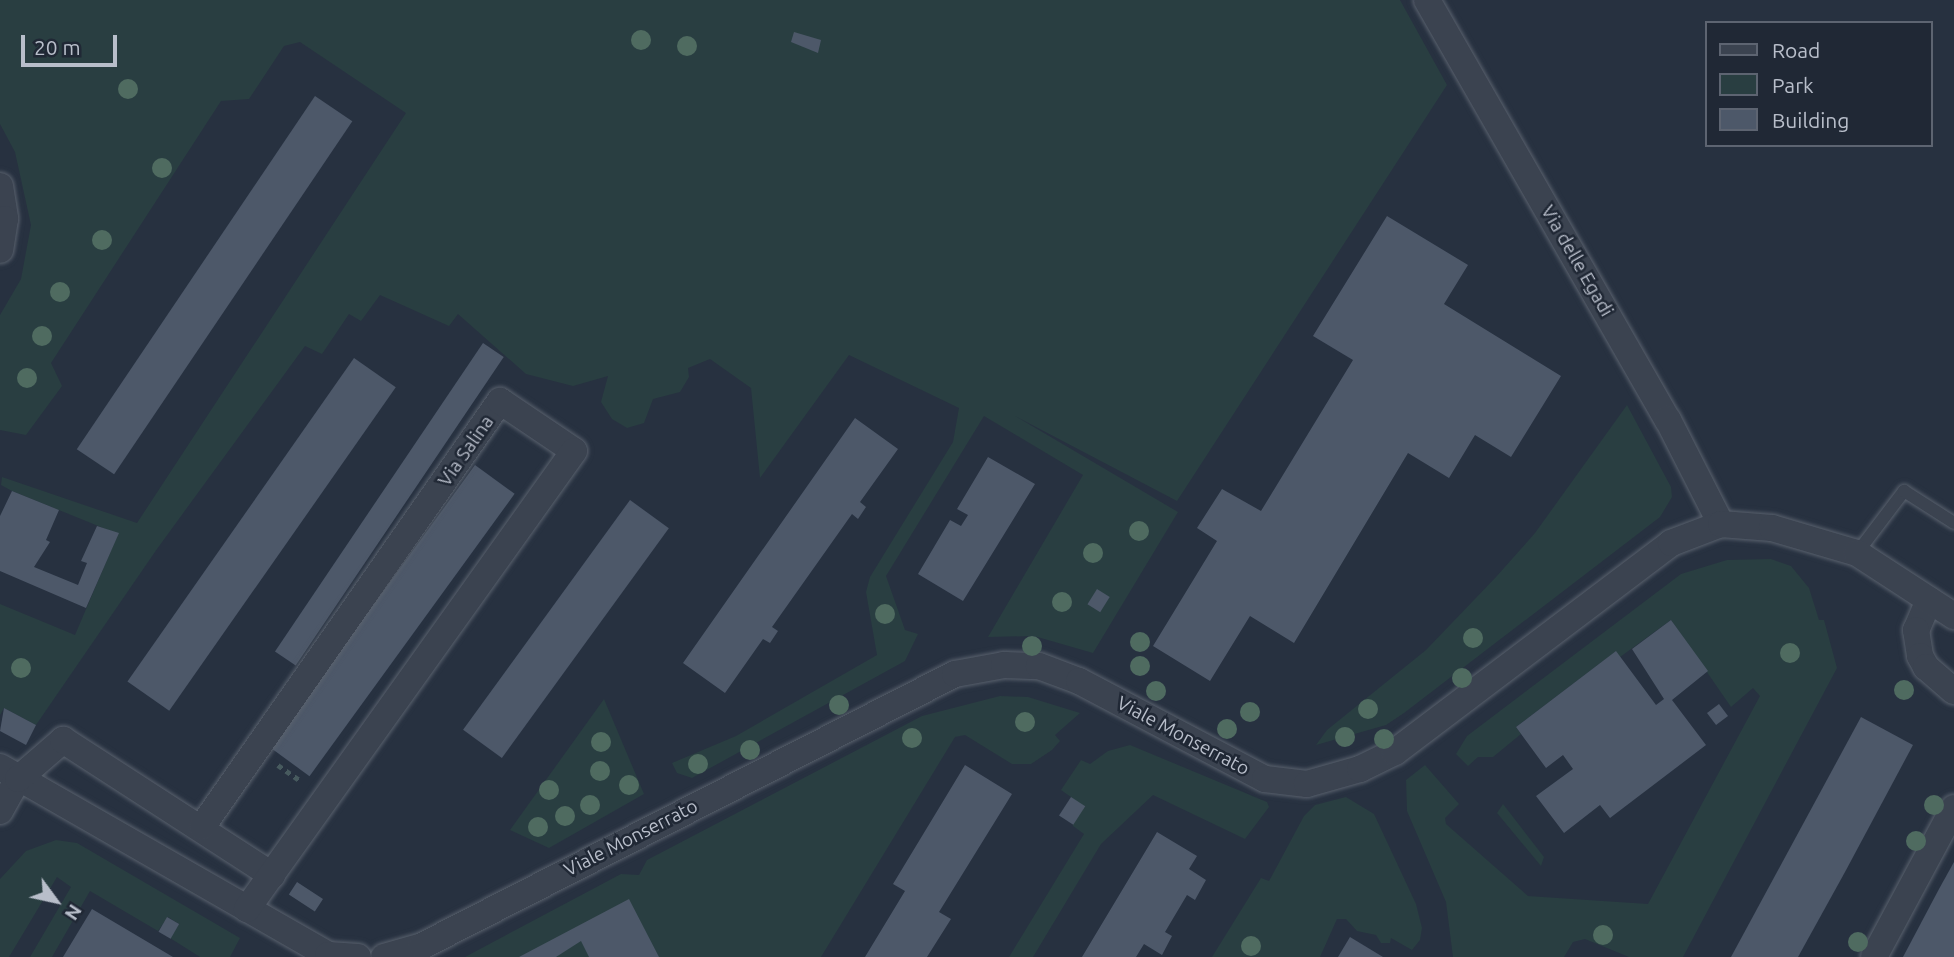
<!DOCTYPE html>
<style>
body{margin:0}
#map{position:relative;width:1954px;height:957px;overflow:hidden;background:#273140;font-family:Ubuntu,sans-serif}
div>[style]{position:absolute}
.green>*{inset:0;background:#293e41}
.building>*{inset:0;background:#4d5869;transform-origin:0 0}
.path>*{height:4.5px;margin-top:-2.25px;transform-origin:0;background:repeating-linear-gradient(90deg,#475a5e 0 5px,transparent 0 10px)}
.roads{filter:drop-shadow(0 0 2px #59616d) drop-shadow(0 0 2px #59616d)}
.lane>*{height:12px;margin:-6px;padding:0 6px;transform-origin:6px;border-radius:6px;background:#3b4350}
.street>*{height:26px;margin:-13px;padding:0 13px;transform-origin:13px;border-radius:13px;background:#3b4350}
.trees>*{width:20px;height:20px;margin:-10px;border-radius:50%;background:#4f6b60}
span{translate:-50% -50%;white-space:nowrap;text-align:center;line-height:1.15;-webkit-text-stroke:5px #202835;paint-order:stroke}
.street-label{font-size:19px;color:#b8beca}
.legend{position:absolute;left:1705px;top:21px;width:228px;height:126px;box-sizing:border-box;background:#202835;border:2px solid #5d6471;margin:0;padding:9px 12px;list-style:none;font-size:21px;color:#b8beca}
.legend li{display:flex;align-items:center;gap:14px;height:35px}
.legend b{width:35px;border:2px solid #5d6471}
.north{position:absolute;left:21px;top:866px;width:70px;height:70px;-webkit-text-stroke:5px #202835;paint-order:stroke;rotate:123deg;font-size:19px;font-weight:700;line-height:28px;text-align:center;color:#b8beca}
.north::after{content:'';display:block;margin:auto;width:24px;height:32px;background:#b8beca;clip-path:polygon(50% 0,100% 100%,50% 72%,0 100%)}
.scale{position:absolute;left:21px;top:35px;width:96px;height:32px;box-sizing:border-box;border:4px solid #b8beca;border-top:0;padding-left:9px;font-size:21px;line-height:24px;white-space:nowrap;color:#b8beca;-webkit-text-stroke:5px #202835;paint-order:stroke}
</style>
<div id="map">
<div class="green">
<div style="clip-path:polygon(0 0,1400px 0,1447px 85px,1177px 501px,1015px 416px,1178px 512px,1093px 653px,1034px 636px,988px 637px,1083px 475px,984px 416px,886px 576px,905px 630px,918px 634px,905px 661px,692px 778px,677px 773px,672px 763px,736px 736px,877px 655px,866px 592px,870px 577px,953px 442px,959px 408px,849px 355px,760px 478px,751px 388px,710px 359px,688px 368px,689px 377px,680px 392px,653px 399px,644px 423px,627px 428px,612px 419px,601px 402px,608px 376px,573px 386px,526px 374px,458px 314px,449px 326px,380px 295px,361px 321px,349px 314px,322px 354px,305px 346px,157px 549px,36px 725px,4px 708px,0 715px,0 604px,75px 635px,118px 534px,12px 491px,1px 485px,2px 477px,137px 523px,406px 113px,300px 42px,284px 46px,249px 99px,221px 101px,51px 363px,62px 386px,26px 435px,0 430px,0 315px,21px 279px,31px 225px,15px 152px,0 124px)"></div>
<div style="clip-path:polygon(1627px 405px,1671px 487px,1672px 497px,1660px 517px,1404px 713px,1386px 725px,1316px 745px,1327px 730px,1426px 650px,1496px 577px,1535px 533px)"></div>
<div style="clip-path:polygon(1771px 559px,1791px 566px,1809px 588px,1819px 620px,1824px 620px,1837px 668px,1683px 957px,1629px 957px,1585px 939px,1573px 942px,1564px 957px,1453px 957px,1446px 902px,1407px 811px,1406px 780px,1425px 765px,1459px 804px,1445px 818px,1446px 824px,1528px 896px,1648px 904px,1760px 696px,1753px 688px,1731px 707px,1671px 620px,1620px 657px,1615px 652px,1516px 727px,1521px 734px,1493px 757px,1478px 757px,1468px 766px,1456px 754px,1467px 736px,1681px 574px,1727px 560px)"></div>
<div style="clip-path:polygon(1000px 696px,1028px 697px,1080px 713px,1055px 735px,1060px 741px,1052px 750px,1031px 764px,1012px 764px,965px 735px,955px 737px,821px 957px,465px 957px,621px 874px,639px 875px,647px 860px,922px 716px)"></div>
<div style="clip-path:polygon(604px 699px,644px 794px,549px 848px,510px 830px)"></div>
<div style="clip-path:polygon(1130px 745px,1267px 802px,1269px 807px,1245px 839px,1153px 795px,1101px 844px,1033px 957px,1009px 957px,1084px 834px,1073px 826px,1071px 797px,1061px 790px,1081px 760px,1090px 764px,1108px 751px)"></div>
<div style="clip-path:polygon(1346px 797px,1374px 814px,1416px 904px,1422px 928px,1420px 940px,1412px 950px,1391px 938px,1390px 943px,1381px 943px,1376px 935px,1357px 931px,1346px 919px,1337px 919px,1320px 957px,1212px 957px,1261px 878px,1269px 881px,1304px 816px,1315px 805px)"></div>
<div style="clip-path:polygon(1503px 804px,1544px 857px,1541px 866px,1497px 813px)"></div>
<div style="clip-path:polygon(56px 840px,77px 843px,240px 938px,230px 957px,200px 957px,170px 938px,179px 924px,168px 917px,158px 931px,90px 891px,52px 957px,30px 957px,71px 887px,57px 877px,9px 957px,0 957px,0 879px,26px 851px)"></div>
</div>
<div class="building">
<div style="clip-path:polygon(794px 32px,821px 40px,818px 53px,791px 42px)"></div>
<div style="left:315px;top:96px;width:45px;height:426px;rotate:34deg"></div>
<div style="clip-path:polygon(1387px 216px,1468px 265px,1444px 304px,1561px 376px,1511px 457px,1475px 435px,1449px 478px,1408px 453px,1294px 643px,1250px 616px,1210px 681px,1153px 646px,1217px 541px,1197px 528px,1222px 489px,1261px 511px,1353px 360px,1313px 336px)"></div>
<div style="left:483px;top:343px;width:25px;height:372px;rotate:34deg"></div>
<div style="left:354px;top:358px;width:51px;height:395px;rotate:35deg"></div>
<div style="clip-path:polygon(855px 418px,898px 449px,860px 502px,866px 507px,858px 519px,852px 514px,772px 627px,778px 631px,770px 643px,763px 639px,725px 693px,683px 663px)"></div>
<div style="clip-path:polygon(988px 457px,1035px 484px,963px 601px,918px 574px,950px 520px,961px 526px,968px 515px,957px 509px)"></div>
<div style="left:475px;top:465px;width:49px;height:349px;rotate:36deg"></div>
<div style="clip-path:polygon(12px 491px,59px 510px,46px 540px,50px 542px,34px 567px,78px 585px,87px 563px,81px 561px,97px 526px,119px 533px,86px 608px,0 571px,0 516px)"></div>
<div style="left:630px;top:500px;width:48px;height:284px;rotate:36deg"></div>
<div style="left:1097px;top:589px;width:15px;height:18px;rotate:32deg"></div>
<div style="clip-path:polygon(1671px 620px,1708px 671px,1672px 700px,1706px 745px,1610px 818px,1600px 805px,1564px 833px,1536px 796px,1573px 769px,1563px 755px,1546px 768px,1516px 727px,1616px 651px,1656px 705px,1664px 699px,1632px 649px)"></div>
<div style="left:1719px;top:704px;width:15px;height:15px;rotate:53deg"></div>
<div style="clip-path:polygon(4px 708px,36px 725px,26px 745px,0 731px)"></div>
<div style="clip-path:polygon(1861px 717px,1913px 745px,1845px 872px,1798px 957px,1731px 957px)"></div>
<div style="clip-path:polygon(965px 765px,1012px 794px,939px 912px,951px 919px,927px 957px,865px 957px,905px 891px,893px 884px)"></div>
<div style="left:1071px;top:797px;width:17px;height:22px;rotate:33deg"></div>
<div style="clip-path:polygon(1157px 832px,1197px 856px,1189px 869px,1206px 880px,1195px 900px,1187px 895px,1165px 932px,1172px 936px,1162px 955px,1144px 944px,1136px 957px,1082px 957px)"></div>
<div style="clip-path:polygon(1954px 862px,1954px 957px,1903px 957px,1939px 889px)"></div>
<div style="left:297px;top:882px;width:31px;height:15px;rotate:33deg"></div>
<div style="clip-path:polygon(629px 899px,659px 957px,589px 957px,581px 941px,556px 957px,519px 957px)"></div>
<div style="clip-path:polygon(92px 909px,173px 957px,63px 957px)"></div>
<div style="left:167px;top:917px;width:14px;height:17px;rotate:30deg"></div>
<div style="clip-path:polygon(1350px 937px,1383px 957px,1338px 957px)"></div>
</div>
<div class="path">
<div style="left:278px;top:765px;width:29px;rotate:35deg"></div>
</div>
<div class="roads">
<div class="lane">
<div style="left:1857px;top:553px;width:78px;rotate:-52.8deg"></div>
<div style="left:1904px;top:491px;width:59px;rotate:32.6deg"></div>
</div>
<div class="street">
<div style="left:1427px;top:0;width:484px;rotate:60.2deg"></div>
<div style="left:1668px;top:420px;width:117px;rotate:63deg"></div>
<div style="left:0;top:186px;width:33px;rotate:81deg"></div>
<div style="left:5px;top:219px;width:31px;rotate:99deg"></div>
<div style="left:1929px;top:600px;width:33px;rotate:113deg"></div>
<div style="left:1916px;top:630px;width:26px;rotate:81deg"></div>
<div style="left:1920px;top:656px;width:13px;rotate:61deg"></div>
<div style="left:1926px;top:667px;width:37px;rotate:41deg"></div>
<div style="left:0;top:767px;width:378px;rotate:29.8deg"></div>
<div style="left:328px;top:955px;width:30px;rotate:4deg"></div>
<div style="left:0;top:811px;width:37px;rotate:-61deg"></div>
<div style="left:18px;top:779px;width:60px;rotate:-40.9deg"></div>
<div style="left:63px;top:740px;width:249px;rotate:32.9deg"></div>
<div style="left:202px;top:827px;width:520px;rotate:-55.03deg"></div>
<div style="left:500px;top:401px;width:89px;rotate:34deg"></div>
<div style="left:574px;top:451px;width:563px;rotate:125.53deg"></div>
<div style="left:384px;top:957px;width:40px;rotate:-16deg"></div>
<div style="left:422px;top:946px;width:598px;rotate:-27.04deg"></div>
<div style="left:955px;top:674px;width:50px;rotate:-10.4deg"></div>
<div style="left:1004px;top:665px;width:35px;rotate:2deg"></div>
<div style="left:1039px;top:666px;width:43px;rotate:20.6deg"></div>
<div style="left:1079px;top:681px;width:210px;rotate:27.8deg"></div>
<div style="left:1265px;top:779px;width:42px;rotate:6.8deg"></div>
<div style="left:1307px;top:784px;width:55px;rotate:-15.8deg"></div>
<div style="left:1360px;top:769px;width:39px;rotate:-26deg"></div>
<div style="left:1395px;top:752px;width:346px;rotate:-37.1deg"></div>
<div style="left:1671px;top:543px;width:53px;rotate:-20.8deg"></div>
<div style="left:1721px;top:524px;width:51px;rotate:4.5deg"></div>
<div style="left:1772px;top:528px;width:89px;rotate:16.4deg"></div>
<div style="left:1857px;top:553px;width:116px;rotate:33deg"></div>
<div style="left:1874px;top:957px;width:169px;rotate:-61.8deg"></div>
</div>
</div>
<div class="trees">
<div style="left:641px;top:40px"></div>
<div style="left:687px;top:46px"></div>
<div style="left:128px;top:89px"></div>
<div style="left:162px;top:168px"></div>
<div style="left:102px;top:240px"></div>
<div style="left:60px;top:292px"></div>
<div style="left:42px;top:336px"></div>
<div style="left:27px;top:378px"></div>
<div style="left:1139px;top:531px"></div>
<div style="left:1093px;top:553px"></div>
<div style="left:1062px;top:602px"></div>
<div style="left:885px;top:614px"></div>
<div style="left:1473px;top:638px"></div>
<div style="left:1140px;top:642px"></div>
<div style="left:1032px;top:646px"></div>
<div style="left:1790px;top:653px"></div>
<div style="left:1140px;top:666px"></div>
<div style="left:21px;top:668px"></div>
<div style="left:1462px;top:678px"></div>
<div style="left:1904px;top:690px"></div>
<div style="left:1156px;top:691px"></div>
<div style="left:839px;top:705px"></div>
<div style="left:1368px;top:709px"></div>
<div style="left:1250px;top:712px"></div>
<div style="left:1025px;top:722px"></div>
<div style="left:1227px;top:729px"></div>
<div style="left:1345px;top:737px"></div>
<div style="left:912px;top:738px"></div>
<div style="left:1384px;top:739px"></div>
<div style="left:601px;top:742px"></div>
<div style="left:750px;top:750px"></div>
<div style="left:698px;top:764px"></div>
<div style="left:600px;top:771px"></div>
<div style="left:629px;top:785px"></div>
<div style="left:549px;top:790px"></div>
<div style="left:590px;top:805px"></div>
<div style="left:1934px;top:805px"></div>
<div style="left:565px;top:816px"></div>
<div style="left:538px;top:827px"></div>
<div style="left:1916px;top:841px"></div>
<div style="left:1603px;top:935px"></div>
<div style="left:1858px;top:942px"></div>
<div style="left:1251px;top:946px"></div>
</div>
<div class="street-label">
<span style="left:1577px;top:261px;rotate:60deg">Via delle Egadi</span>
<span style="left:466px;top:451px;rotate:-55deg">Via Salina</span>
<span style="left:1183px;top:736px;rotate:28deg">Viale Monserrato</span>
<span style="left:631px;top:838px;rotate:-27deg">Viale Monserrato</span>
</div>
<ul class="legend">
<li><b style="height:9px;background:#3b4350"></b>Road</li>
<li><b style="height:19px;background:#293e41"></b>Park</li>
<li><b style="height:19px;background:#4d5869"></b>Building</li>
</ul>
<div class="north">N</div>
<div class="scale">20 m</div>
</div>
